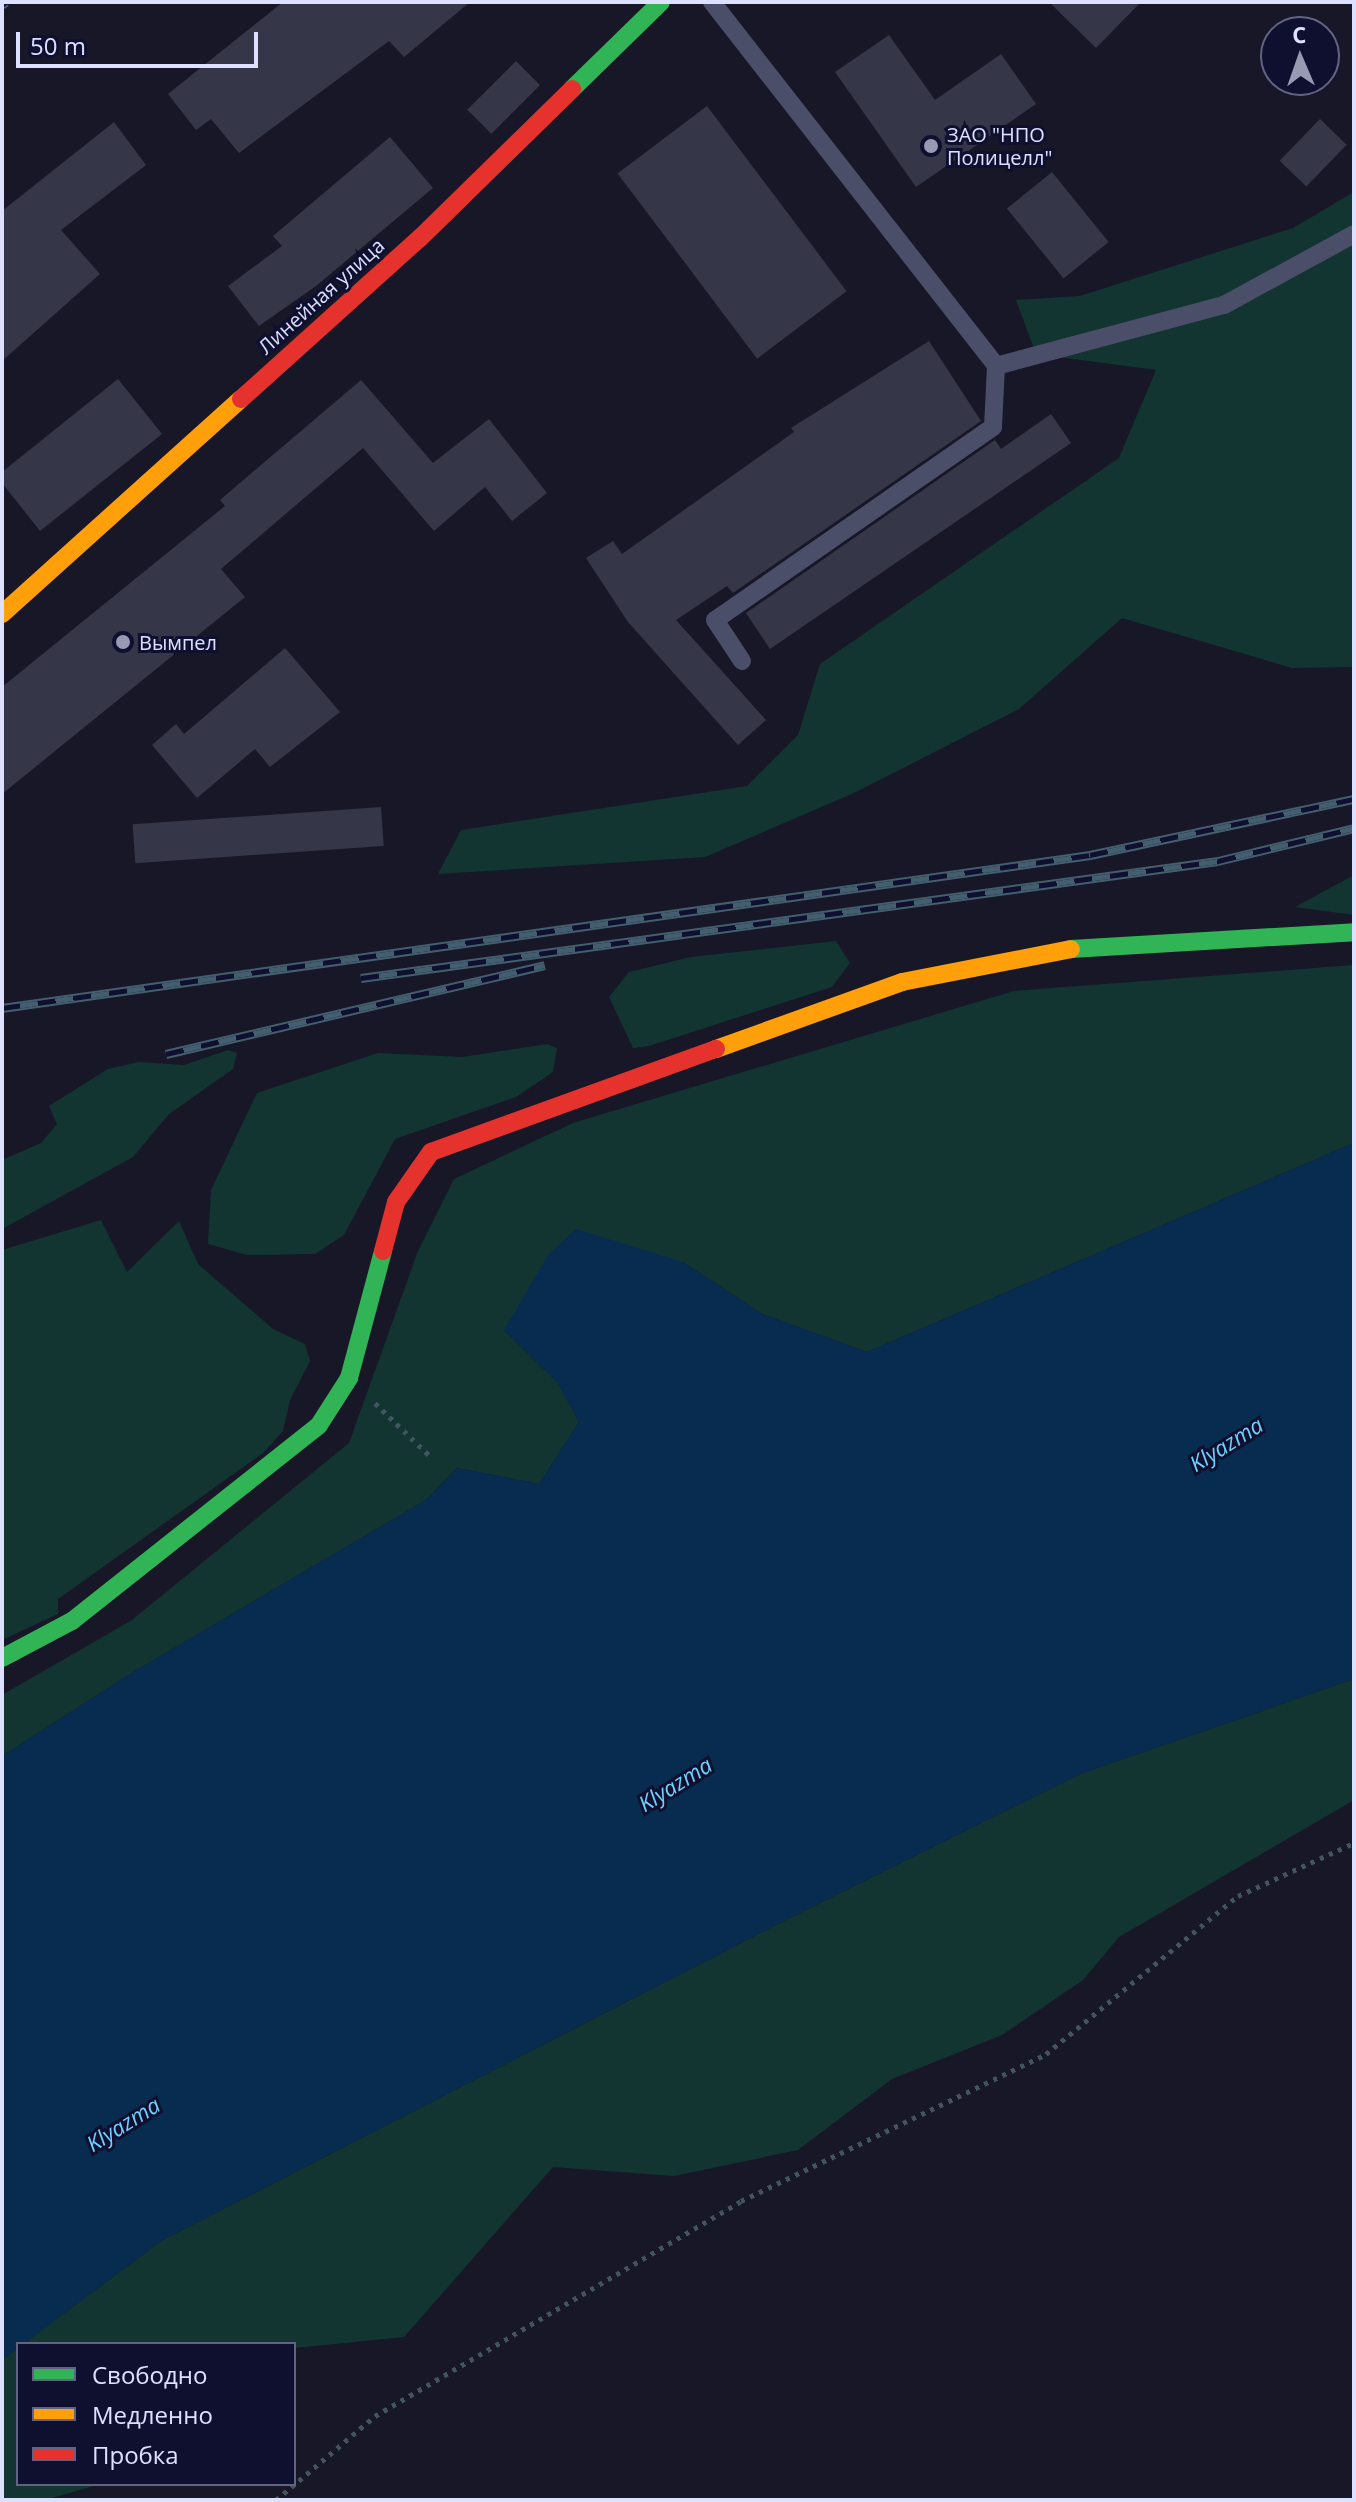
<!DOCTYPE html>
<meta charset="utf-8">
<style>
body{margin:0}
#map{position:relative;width:1356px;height:2502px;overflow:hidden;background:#171728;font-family:"Open Sans",sans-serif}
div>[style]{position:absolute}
.green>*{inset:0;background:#133531}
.water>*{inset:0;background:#072c4f}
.building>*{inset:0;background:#363649;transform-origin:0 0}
.path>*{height:5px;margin-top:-2.5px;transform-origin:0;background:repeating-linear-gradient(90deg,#425462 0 4px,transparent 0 10px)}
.lane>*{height:18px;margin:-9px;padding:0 9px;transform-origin:9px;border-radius:9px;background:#4b4e69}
.fast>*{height:18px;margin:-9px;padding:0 9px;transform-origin:9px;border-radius:9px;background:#30b455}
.slow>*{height:18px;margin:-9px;padding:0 9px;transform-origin:9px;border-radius:9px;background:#ff9f0a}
.jam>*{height:18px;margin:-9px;padding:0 9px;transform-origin:9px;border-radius:9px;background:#e5322d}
.rail>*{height:9px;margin-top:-4.5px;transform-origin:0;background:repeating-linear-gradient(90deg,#0f0f30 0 18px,#435e6e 0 36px);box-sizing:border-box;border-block:2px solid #435e6e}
.dots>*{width:22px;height:22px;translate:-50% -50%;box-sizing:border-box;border:4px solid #0f0f30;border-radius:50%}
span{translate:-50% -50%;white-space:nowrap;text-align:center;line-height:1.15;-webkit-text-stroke:6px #0f0f30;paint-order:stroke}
.poi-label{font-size:20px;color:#dee0ff}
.left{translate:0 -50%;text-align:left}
.street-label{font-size:20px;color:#dee0ff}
.water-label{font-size:22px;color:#6cd3ff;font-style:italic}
.frame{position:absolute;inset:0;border:4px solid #dee0ff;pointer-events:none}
.legend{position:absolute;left:16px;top:2342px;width:280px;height:144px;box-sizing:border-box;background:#0f0f30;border:2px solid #626383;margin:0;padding:10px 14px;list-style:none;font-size:24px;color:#dee0ff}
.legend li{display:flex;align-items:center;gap:16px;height:40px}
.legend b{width:40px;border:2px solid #626383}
.north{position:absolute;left:1260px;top:16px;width:80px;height:80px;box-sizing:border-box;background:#0f0f30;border:2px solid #626383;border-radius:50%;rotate:358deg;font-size:22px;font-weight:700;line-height:32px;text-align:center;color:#dee0ff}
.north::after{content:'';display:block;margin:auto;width:28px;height:36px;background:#989ab4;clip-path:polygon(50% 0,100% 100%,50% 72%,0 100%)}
.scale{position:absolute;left:16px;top:32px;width:242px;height:36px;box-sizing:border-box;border:4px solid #dee0ff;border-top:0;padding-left:10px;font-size:24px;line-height:28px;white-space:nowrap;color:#dee0ff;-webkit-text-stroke:6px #0f0f30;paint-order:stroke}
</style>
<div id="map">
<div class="green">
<div style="clip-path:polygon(1354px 192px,1354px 667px,1292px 668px,1122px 618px,1019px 709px,854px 793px,705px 857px,438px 874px,461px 830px,747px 786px,798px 735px,820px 664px,1119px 458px,1156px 370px,1036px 354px,1016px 300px,1080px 296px,1293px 228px)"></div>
<div style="clip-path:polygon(1354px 875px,1354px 915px,1295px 907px)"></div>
<div style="clip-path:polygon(836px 941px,850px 963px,832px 987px,649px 1046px,633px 1048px,609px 997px,629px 972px,691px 957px)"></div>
<div style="clip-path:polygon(1354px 965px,1354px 1143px,867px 1352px,762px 1314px,683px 1262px,504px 1330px,558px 1383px,579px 1422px,539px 1484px,457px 1468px,426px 1500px,130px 1674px,2px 1756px,2px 1695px,132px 1620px,349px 1443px,418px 1251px,454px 1179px,573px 1123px,1014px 991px)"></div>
<div style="clip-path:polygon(547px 1044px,557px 1048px,553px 1072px,516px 1097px,395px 1139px,344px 1235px,315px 1254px,247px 1255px,208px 1244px,211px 1190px,257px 1093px,378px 1053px,462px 1057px)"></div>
<div style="clip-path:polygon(228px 1050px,237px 1053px,233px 1069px,169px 1114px,133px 1157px,2px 1229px,2px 1160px,41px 1143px,57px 1124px,49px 1106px,108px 1069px,139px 1062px,184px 1065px)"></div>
<div style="clip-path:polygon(101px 1220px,127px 1272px,179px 1221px,198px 1264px,273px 1329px,305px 1344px,310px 1361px,290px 1400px,283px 1431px,263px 1453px,58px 1599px,58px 1614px,2px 1640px,2px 1250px)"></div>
<div style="clip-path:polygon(1354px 1679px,1354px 1800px,1119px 1937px,1083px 1980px,1002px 2035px,892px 2079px,798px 2150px,674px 2176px,553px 2167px,404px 2337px,294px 2348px,23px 2344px,161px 2241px,780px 1923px,1080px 1774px)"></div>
<div style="clip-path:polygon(18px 2348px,18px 2484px,101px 2484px,45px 2500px,2px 2500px,2px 2360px)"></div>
</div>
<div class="water">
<div style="clip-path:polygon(1354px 1143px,1354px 1679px,1080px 1774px,780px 1923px,161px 2241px,2px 2360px,2px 1756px,130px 1674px,426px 1500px,457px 1468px,539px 1484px,579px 1422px,558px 1383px,504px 1330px,548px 1255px,576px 1229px,683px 1262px,762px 1314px,867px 1352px)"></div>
</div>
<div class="building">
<div style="clip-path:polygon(283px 2px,470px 2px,404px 57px,389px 41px,239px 153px,211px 119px,196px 130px,168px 94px)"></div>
<div style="clip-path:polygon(1049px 2px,1141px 2px,1096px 48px)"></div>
<div style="clip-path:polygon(889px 35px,935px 100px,1001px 54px,1036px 104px,916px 187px,835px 72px)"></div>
<div style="left:516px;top:61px;width:34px;height:69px;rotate:45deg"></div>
<div style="left:707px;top:106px;width:232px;height:112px;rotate:53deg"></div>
<div style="left:1320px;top:119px;width:37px;height:58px;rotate:44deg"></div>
<div style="clip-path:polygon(114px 122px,146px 165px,61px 230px,100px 274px,2px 361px,2px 211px)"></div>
<div style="clip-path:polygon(390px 137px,433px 188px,316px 286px,259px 326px,228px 286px,282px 246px,273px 236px)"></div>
<div style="left:1052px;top:172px;width:90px;height:58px;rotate:51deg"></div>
<div style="clip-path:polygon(929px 341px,981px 421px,733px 593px,727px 586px,676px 620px,766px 720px,738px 745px,628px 622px,586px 558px,613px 541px,622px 554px,794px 432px,791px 428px)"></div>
<div style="clip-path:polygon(118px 379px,162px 434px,40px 531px,2px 483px,2px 472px)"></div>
<div style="clip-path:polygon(361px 380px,433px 463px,489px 419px,547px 493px,512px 521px,485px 487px,434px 531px,363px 448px,221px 569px,245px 597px,2px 794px,2px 687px,225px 506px,220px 500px)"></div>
<div style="clip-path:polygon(1051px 414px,1071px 443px,770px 649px,746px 613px,995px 440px,1001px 449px)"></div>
<div style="clip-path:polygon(285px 648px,340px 712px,270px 767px,255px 749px,197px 798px,152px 745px,176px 724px,184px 734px)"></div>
<div style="left:381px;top:807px;width:39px;height:249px;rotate:86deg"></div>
</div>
<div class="path">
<div style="left:375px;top:1403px;width:79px;rotate:44deg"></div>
<div style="left:276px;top:2500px;width:130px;rotate:-40.3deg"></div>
<div style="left:375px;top:2416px;width:424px;rotate:-30.4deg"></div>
<div style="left:741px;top:2201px;width:339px;rotate:-25.7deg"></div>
<div style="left:1046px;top:2054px;width:249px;rotate:-39.5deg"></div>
<div style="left:1238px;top:1896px;width:128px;rotate:-24.6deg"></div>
</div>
<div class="lane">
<div style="left:712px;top:2px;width:462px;rotate:52deg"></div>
<div style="left:996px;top:366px;width:61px;rotate:92.8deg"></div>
<div style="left:993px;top:427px;width:338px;rotate:145.2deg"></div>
<div style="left:715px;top:620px;width:49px;rotate:56.6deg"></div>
<div style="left:996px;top:366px;width:236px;rotate:-15deg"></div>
<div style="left:1224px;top:305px;width:148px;rotate:-28.6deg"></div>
</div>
<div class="fast">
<div style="left:572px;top:89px;width:124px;rotate:-44.3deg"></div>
<div style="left:1071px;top:949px;width:284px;rotate:-3.4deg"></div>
<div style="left:2px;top:1658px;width:79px;rotate:-27.9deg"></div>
<div style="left:72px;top:1621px;width:315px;rotate:-38.4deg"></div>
<div style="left:319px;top:1425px;width:56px;rotate:-57.4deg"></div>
<div style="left:349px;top:1378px;width:131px;rotate:-75deg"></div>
</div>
<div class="slow">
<div style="left:2px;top:614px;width:321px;rotate:-42deg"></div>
<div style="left:716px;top:1049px;width:198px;rotate:-19.8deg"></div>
<div style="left:902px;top:982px;width:172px;rotate:-11deg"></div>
</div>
<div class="jam">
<div style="left:241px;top:399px;width:241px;rotate:-42deg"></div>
<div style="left:420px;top:238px;width:213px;rotate:-44.4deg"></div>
<div style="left:383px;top:1251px;width:51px;rotate:-75.1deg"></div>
<div style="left:396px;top:1202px;width:61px;rotate:-55deg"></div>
<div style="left:431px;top:1152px;width:303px;rotate:-19.9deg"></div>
</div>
<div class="rail">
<div style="left:2px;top:5px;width:5px;rotate:-37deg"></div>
<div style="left:361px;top:978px;width:865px;rotate:-7.77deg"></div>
<div style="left:1218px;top:861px;width:140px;rotate:-13.6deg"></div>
<div style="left:2px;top:1008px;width:1099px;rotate:-8deg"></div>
<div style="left:1090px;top:855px;width:270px;rotate:-12deg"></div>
<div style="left:166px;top:1054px;width:389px;rotate:-13.2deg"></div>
</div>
<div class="dots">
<div style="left:931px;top:146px;background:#989ab4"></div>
<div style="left:123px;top:642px;background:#989ab4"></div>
</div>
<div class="poi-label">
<span class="left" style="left:947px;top:146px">ЗАО "НПО<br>Полицелл"</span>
<span class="left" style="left:139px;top:642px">Вымпел</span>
</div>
<div class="street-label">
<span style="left:321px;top:296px;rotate:-42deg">Линейная улица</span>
</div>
<div class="water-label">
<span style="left:1226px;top:1444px;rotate:-32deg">Klyazma</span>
<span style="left:675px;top:1784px;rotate:-32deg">Klyazma</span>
<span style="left:123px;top:2124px;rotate:-32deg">Klyazma</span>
</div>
<div class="frame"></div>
<ul class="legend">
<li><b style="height:10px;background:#30b455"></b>Свободно</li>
<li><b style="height:10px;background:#ff9f0a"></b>Медленно</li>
<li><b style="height:10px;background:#e5322d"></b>Пробка</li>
</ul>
<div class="north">С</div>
<div class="scale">50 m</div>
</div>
